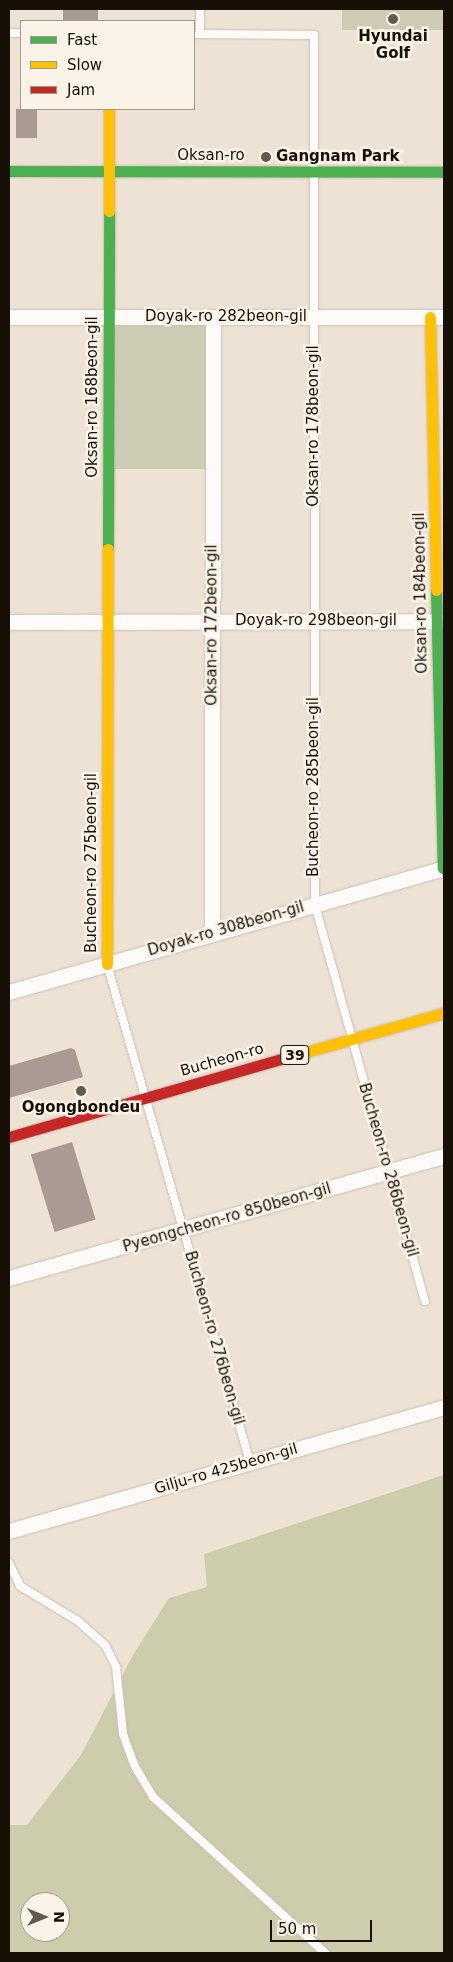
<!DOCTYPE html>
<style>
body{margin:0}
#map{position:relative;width:453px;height:1962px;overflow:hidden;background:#eee2d4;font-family:"DejaVu Sans",sans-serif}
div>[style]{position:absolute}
.green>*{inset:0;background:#cdcbb3;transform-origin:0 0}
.forest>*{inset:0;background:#cdccac}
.building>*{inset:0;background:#a99b94;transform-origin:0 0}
.roads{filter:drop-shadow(0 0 1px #cac0b5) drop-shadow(0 0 1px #cac0b5)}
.lane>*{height:8px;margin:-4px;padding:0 4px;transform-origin:4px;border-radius:4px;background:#fcfbf9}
.street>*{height:15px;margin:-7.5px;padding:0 7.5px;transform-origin:7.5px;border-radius:7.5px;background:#fcfbf9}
.fast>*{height:11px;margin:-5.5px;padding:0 5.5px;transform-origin:5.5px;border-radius:5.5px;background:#4caf50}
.slow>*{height:11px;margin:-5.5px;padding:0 5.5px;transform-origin:5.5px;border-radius:5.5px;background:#ffc107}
.jam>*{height:11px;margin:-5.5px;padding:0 5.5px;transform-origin:5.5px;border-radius:5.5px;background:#c62828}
.dots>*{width:14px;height:14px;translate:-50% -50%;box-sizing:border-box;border:2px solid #fcf3e8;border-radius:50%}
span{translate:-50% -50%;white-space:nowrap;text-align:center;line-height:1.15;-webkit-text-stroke:5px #fcf3e8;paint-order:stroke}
.shield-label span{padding:1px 4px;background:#fcf3e8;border:1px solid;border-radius:4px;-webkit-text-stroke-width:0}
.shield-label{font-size:14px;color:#181007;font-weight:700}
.poi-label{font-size:15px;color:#181007;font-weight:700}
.left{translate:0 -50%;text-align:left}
.street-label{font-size:15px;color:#181007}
.frame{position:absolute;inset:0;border:10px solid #181007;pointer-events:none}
.legend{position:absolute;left:20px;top:20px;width:175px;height:90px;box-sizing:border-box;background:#fcf3e8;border:1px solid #a1988e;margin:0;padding:6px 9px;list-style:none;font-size:15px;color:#181007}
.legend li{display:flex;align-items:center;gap:10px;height:25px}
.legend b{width:25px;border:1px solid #a1988e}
.north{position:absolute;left:20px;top:1892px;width:50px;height:50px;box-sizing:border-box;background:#fcf3e8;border:1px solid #a1988e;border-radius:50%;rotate:90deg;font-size:14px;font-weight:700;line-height:20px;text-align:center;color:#181007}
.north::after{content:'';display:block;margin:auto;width:18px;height:22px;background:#635a4f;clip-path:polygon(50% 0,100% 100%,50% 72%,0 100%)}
.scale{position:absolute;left:270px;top:1920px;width:102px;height:22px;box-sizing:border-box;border:2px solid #181007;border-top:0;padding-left:6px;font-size:15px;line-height:18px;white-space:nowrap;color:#181007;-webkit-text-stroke:4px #fcf3e8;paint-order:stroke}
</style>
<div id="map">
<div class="green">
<div style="left:342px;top:9px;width:102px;height:21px"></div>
<div style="left:108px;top:317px;width:105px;height:152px"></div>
</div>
<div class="forest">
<div style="clip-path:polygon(evenodd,444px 1475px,444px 1953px,9px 1953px,9px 1825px,27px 1825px,81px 1755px,133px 1655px,169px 1598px,207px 1587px,204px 1554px,444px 1475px,30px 1902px,60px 1902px,60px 1932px,30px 1932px,30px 1902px)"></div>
</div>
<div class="building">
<div style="left:63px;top:9px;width:35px;height:11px"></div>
<div style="left:16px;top:109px;width:21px;height:29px"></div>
<div style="clip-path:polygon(71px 1048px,75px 1050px,83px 1077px,9px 1098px,9px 1066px)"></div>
<div style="left:72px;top:1142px;width:81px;height:43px;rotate:73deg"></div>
</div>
<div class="roads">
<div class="lane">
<div style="left:200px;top:9px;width:25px;rotate:90deg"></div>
<div style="left:9px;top:33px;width:12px"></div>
<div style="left:194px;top:34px;width:120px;rotate:0.5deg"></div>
<div style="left:314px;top:35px;width:870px;rotate:89.93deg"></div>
<div style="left:315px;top:905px;width:411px;rotate:74.5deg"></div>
<div style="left:107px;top:964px;width:518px;rotate:73.98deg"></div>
<div style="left:9px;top:1563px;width:25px;rotate:64deg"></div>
<div style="left:20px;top:1586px;width:68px;rotate:31.1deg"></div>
<div style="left:78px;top:1621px;width:36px;rotate:42deg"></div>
<div style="left:105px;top:1645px;width:25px;rotate:63deg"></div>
<div style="left:116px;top:1667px;width:67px;rotate:84deg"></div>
<div style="left:123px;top:1734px;width:33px;rotate:70deg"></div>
<div style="left:134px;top:1765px;width:37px;rotate:59deg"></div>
<div style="left:153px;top:1797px;width:232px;rotate:42.2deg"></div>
</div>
<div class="street">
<div style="left:9px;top:317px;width:435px"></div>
<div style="left:9px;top:622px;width:435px;rotate:-0.1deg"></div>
<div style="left:212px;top:933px;width:616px;rotate:-89.91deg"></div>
<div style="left:9px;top:992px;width:452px;rotate:-15.9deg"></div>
<div style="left:9px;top:1278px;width:452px;rotate:-15.7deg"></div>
<div style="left:9px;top:1531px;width:452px;rotate:-15.9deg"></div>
</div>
<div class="fast">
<div style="left:9px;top:171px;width:435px;rotate:0.1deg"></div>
<div style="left:108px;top:549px;width:338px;rotate:-89.8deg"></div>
<div style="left:436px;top:590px;width:278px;rotate:88.6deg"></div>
</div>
<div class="slow">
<div style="left:109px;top:211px;width:102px;rotate:-90deg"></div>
<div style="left:430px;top:317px;width:273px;rotate:88.7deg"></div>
<div style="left:107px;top:964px;width:415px;rotate:-89.9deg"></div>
<div style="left:299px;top:1054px;width:151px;rotate:-15.8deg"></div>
</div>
<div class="jam">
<div style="left:9px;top:1137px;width:302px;rotate:-16deg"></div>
</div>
</div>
<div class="dots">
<div style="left:393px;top:19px;background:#635a4f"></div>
<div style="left:266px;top:157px;background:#635a4f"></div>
<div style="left:81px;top:1091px;background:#635a4f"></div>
</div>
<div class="shield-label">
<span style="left:295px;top:1055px">39</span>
</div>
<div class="poi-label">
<span style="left:393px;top:45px">Hyundai<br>Golf</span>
<span class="left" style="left:276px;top:157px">Gangnam Park</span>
<span style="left:81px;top:1108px">Ogongbondeu</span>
</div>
<div class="street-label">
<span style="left:211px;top:156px">Oksan-ro</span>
<span style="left:226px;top:317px">Doyak-ro 282beon-gil</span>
<span style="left:93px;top:397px;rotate:-90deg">Oksan-ro 168beon-gil</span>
<span style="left:314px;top:426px;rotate:-90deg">Oksan-ro 178beon-gil</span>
<span style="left:421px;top:593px;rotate:-91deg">Oksan-ro 184beon-gil</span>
<span style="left:316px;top:621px">Doyak-ro 298beon-gil</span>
<span style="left:212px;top:625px;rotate:-90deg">Oksan-ro 172beon-gil</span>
<span style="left:314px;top:787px;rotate:-90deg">Bucheon-ro 285beon-gil</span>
<span style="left:92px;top:863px;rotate:-90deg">Bucheon-ro 275beon-gil</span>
<span style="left:226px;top:929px;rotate:-16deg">Doyak-ro 308beon-gil</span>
<span style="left:222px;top:1060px;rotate:-16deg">Bucheon-ro</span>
<span style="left:388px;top:1170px;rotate:74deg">Bucheon-ro 286beon-gil</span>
<span style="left:227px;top:1218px;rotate:-16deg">Pyeongcheon-ro 850beon-gil</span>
<span style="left:214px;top:1338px;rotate:74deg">Bucheon-ro 276beon-gil</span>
<span style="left:226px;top:1469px;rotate:-16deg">Gilju-ro 425beon-gil</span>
</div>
<div class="frame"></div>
<ul class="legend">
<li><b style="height:6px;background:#4caf50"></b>Fast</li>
<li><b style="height:6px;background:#ffc107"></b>Slow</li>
<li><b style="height:6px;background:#c62828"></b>Jam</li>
</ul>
<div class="north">N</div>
<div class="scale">50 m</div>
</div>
